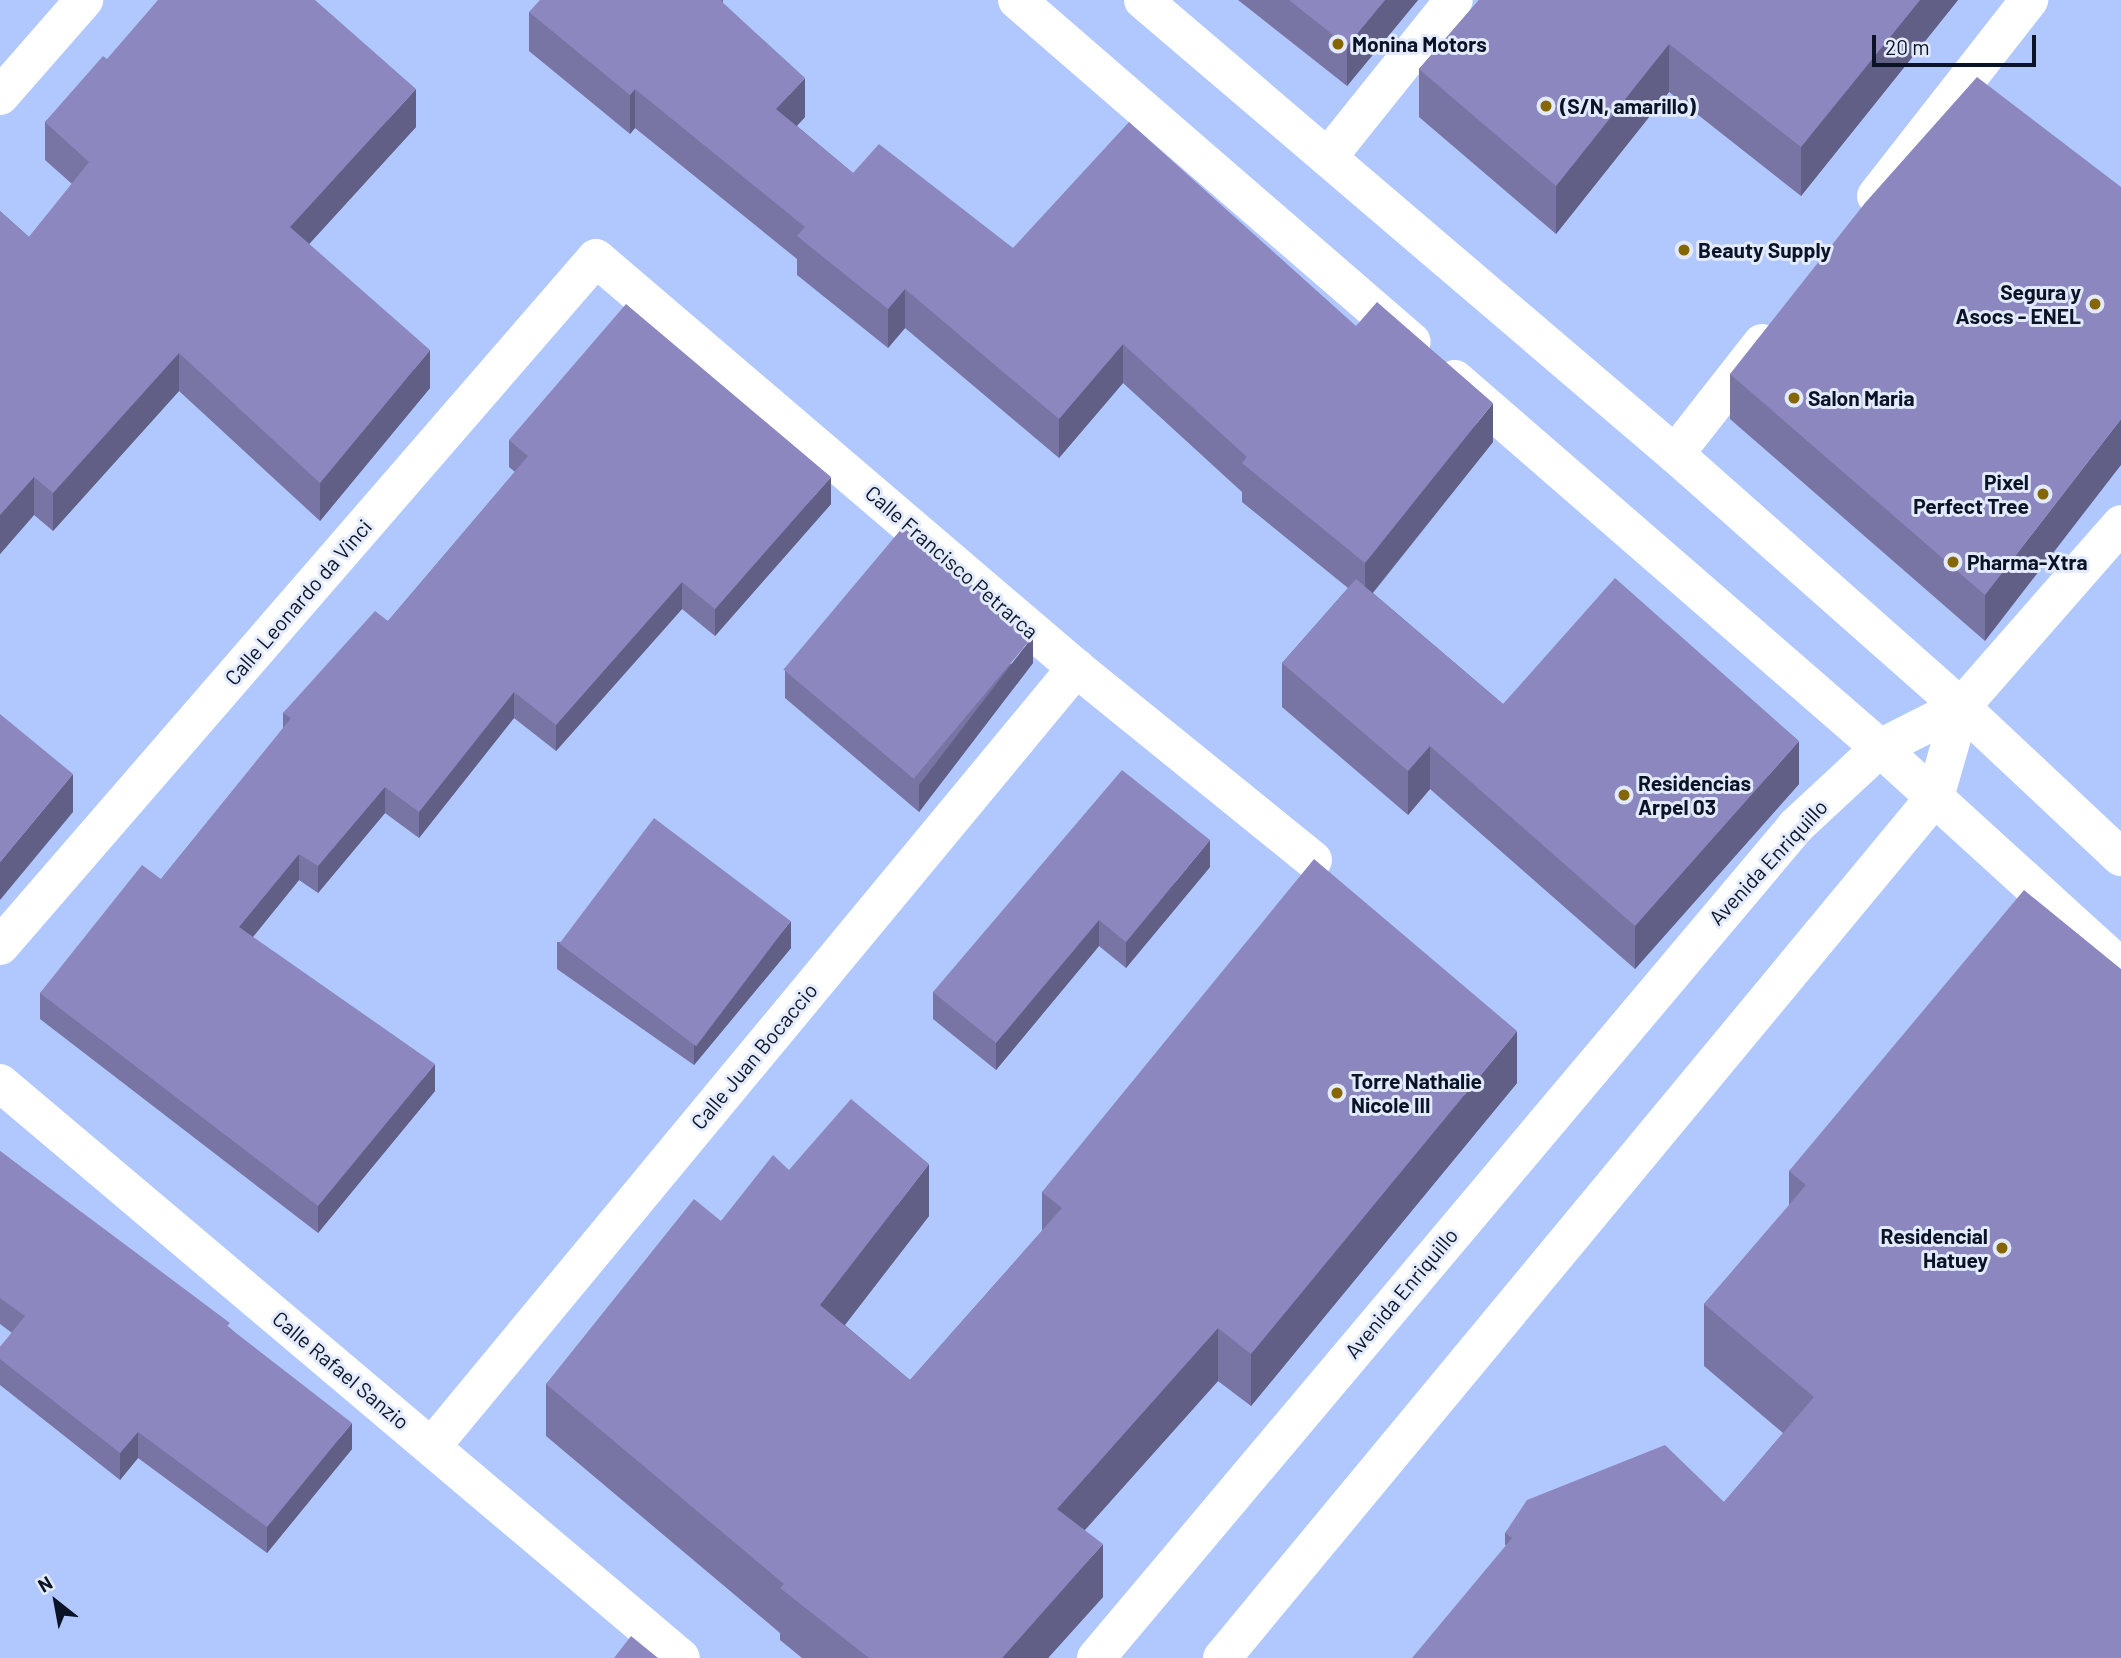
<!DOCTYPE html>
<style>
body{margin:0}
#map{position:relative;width:2121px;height:1658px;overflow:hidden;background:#b1c8ff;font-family:Barlow,sans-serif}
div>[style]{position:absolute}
.minor>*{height:38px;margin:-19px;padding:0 19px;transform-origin:19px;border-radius:19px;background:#fff}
.major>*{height:38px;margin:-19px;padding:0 19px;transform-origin:19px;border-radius:19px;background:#fff}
.wall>*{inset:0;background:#7875a4}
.shaded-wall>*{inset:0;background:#625f86}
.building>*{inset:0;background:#8c88bf;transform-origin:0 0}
.dots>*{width:19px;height:19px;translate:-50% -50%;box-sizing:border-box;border:4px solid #e2eafb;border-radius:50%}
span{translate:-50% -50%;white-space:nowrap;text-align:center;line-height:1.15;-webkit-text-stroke:6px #e2eafb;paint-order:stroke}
.poi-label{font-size:21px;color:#0b1326;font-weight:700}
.left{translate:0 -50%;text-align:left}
.right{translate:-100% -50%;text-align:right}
.street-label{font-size:21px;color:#0b1326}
.north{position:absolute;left:21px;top:1567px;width:70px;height:70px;-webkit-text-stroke:5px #e2eafb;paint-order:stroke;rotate:329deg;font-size:19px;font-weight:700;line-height:28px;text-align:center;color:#0b1326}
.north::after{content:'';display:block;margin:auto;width:24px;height:32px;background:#0b1326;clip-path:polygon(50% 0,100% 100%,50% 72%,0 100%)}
.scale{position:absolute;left:1872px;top:35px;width:164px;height:32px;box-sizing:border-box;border:4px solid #0b1326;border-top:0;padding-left:9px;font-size:21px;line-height:24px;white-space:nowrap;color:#0b1326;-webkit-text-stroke:5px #e2eafb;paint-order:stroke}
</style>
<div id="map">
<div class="minor">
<div style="left:1017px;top:0;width:522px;rotate:40.89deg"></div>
<div style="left:1143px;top:0;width:699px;rotate:40.48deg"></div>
<div style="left:1675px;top:454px;width:382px;rotate:41.5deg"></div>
<div style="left:1961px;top:707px;width:219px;rotate:43.2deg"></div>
<div style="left:1328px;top:157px;width:201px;rotate:-51.3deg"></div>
<div style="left:1876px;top:196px;width:249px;rotate:-52deg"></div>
<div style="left:1455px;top:379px;width:563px;rotate:40.97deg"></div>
<div style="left:1880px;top:748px;width:326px;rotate:42.3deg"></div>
<div style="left:1675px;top:454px;width:141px;rotate:-51.9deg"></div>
<div style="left:0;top:946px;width:910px;rotate:-49.1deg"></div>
<div style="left:596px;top:258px;width:631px;rotate:40.5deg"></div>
<div style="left:1076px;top:668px;width:305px;rotate:39deg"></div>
<div style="left:0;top:1083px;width:891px;rotate:40.18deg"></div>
<div style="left:433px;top:1445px;width:1009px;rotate:-50.39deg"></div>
</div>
<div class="major">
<div style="left:0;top:96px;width:128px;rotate:-48.8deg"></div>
<div style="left:1096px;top:1658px;width:1087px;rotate:-49.92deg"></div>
<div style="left:1796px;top:826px;width:115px;rotate:-42.9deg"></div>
<div style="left:1880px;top:748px;width:91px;rotate:-26.8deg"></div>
<div style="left:1961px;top:707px;width:243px;rotate:-48.8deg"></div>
<div style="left:1222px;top:1658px;width:1118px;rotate:-50.37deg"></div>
<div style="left:1935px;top:797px;width:94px;rotate:-73.9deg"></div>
</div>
<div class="wall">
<div style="clip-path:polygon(723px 0,723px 4px,805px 117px,797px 126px,853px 173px,1013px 248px,1356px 326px,1493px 442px,1373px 593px,1503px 704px,1799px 784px,1635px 969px,1430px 789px,1408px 815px,1282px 707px,1282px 663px,1348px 588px,1242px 502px,1242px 492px,1123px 383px,1059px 458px,905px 328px,888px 348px,797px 275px,797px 259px,635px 128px,630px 134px,529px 51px,529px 12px)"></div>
<div style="clip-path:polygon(1238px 0,1418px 0,1347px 86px)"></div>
<div style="clip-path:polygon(1479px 0,1958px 0,1801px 196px,1669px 92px,1556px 234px,1419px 117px,1419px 69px)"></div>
<div style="clip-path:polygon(107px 59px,416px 127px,309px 244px,430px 388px,320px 521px,179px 391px,53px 531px,34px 515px,0 554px,0 211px,29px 237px,72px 184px,45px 160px,45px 122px)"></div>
<div style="clip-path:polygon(2121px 187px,1985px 641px,1730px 419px,1730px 374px)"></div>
<div style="clip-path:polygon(509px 440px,831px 504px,715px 636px,682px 609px,556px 751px,514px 718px,419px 838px,385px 813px,318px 893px,299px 880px,253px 937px,435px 1091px,318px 1233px,40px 1019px,40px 993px,161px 879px,283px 729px,283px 713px,388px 621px,515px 472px,509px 467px)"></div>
<div style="clip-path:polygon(1033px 663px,919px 812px,785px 698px,785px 671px)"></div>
<div style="clip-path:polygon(1210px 867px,1126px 968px,1099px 946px,996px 1070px,933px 1019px,933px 992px)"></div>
<div style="clip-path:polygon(557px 942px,791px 948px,694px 1065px,557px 969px)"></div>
<div style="clip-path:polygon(2121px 969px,2121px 1658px,1505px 1545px,1505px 1533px,1724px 1502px,1783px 1433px,1704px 1366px,1704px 1304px,1789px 1206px,1789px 1171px)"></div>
<div style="clip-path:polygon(1517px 1083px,1251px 1406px,1218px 1381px,1085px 1530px,1103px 1597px,1048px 1658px,802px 1658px,780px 1640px,780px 1633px,546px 1436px,546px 1384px,721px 1221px,789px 1170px,929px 1216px,845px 1325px,910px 1380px,1042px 1231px,1042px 1192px)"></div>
<div style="clip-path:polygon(0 1151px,230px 1328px,352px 1449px,267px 1553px,138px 1458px,120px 1480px,0 1385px,0 1347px,12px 1333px,0 1324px)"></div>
</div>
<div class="shaded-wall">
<div style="clip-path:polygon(1385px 0,1418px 0,1347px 86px,1347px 46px)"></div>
<div style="clip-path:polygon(1920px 0,1958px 0,1801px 196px,1801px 147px)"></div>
<div style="clip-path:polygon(1669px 44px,1669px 92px,1556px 234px,1556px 186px)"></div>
<div style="clip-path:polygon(805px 78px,805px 117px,776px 148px,776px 109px)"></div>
<div style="clip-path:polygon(416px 89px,416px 127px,290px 265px,290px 227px)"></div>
<div style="clip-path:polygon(635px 89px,635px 128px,630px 134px,630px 95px)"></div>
<div style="clip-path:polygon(905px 289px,905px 328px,888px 348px,888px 309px)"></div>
<div style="clip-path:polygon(1123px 344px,1123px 383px,1059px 458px,1059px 419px)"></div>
<div style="clip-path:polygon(430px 350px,430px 388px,320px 521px,320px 483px)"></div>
<div style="clip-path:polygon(179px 353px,179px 391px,53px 531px,53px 493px)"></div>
<div style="clip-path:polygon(1493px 403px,1493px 442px,1365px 602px,1365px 563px)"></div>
<div style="clip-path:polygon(2121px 419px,2121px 465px,1985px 641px,1985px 595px)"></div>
<div style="clip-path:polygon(34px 477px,34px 515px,0 554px,0 515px)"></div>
<div style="clip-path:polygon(831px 477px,831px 504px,715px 636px,715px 609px)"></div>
<div style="clip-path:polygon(682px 582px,682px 609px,556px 751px,556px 725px)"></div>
<div style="clip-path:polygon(1033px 636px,1033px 663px,919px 812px,919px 785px)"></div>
<div style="clip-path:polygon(514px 692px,514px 718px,419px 838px,419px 812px)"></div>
<div style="clip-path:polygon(1799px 741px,1799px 784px,1635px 969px,1635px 926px)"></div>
<div style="clip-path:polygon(1430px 746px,1430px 789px,1408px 815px,1408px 771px)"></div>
<div style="clip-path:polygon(73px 774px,73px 812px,0 900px,0 862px)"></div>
<div style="clip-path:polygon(385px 787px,385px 813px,318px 893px,318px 866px)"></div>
<div style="clip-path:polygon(1210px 840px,1210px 867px,1126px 968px,1126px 942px)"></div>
<div style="clip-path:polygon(299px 854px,299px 880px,239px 954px,239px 927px)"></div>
<div style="clip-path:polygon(1099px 920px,1099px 946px,996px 1070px,996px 1043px)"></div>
<div style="clip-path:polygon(791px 921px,791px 948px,694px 1065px,694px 1039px)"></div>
<div style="clip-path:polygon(1517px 1031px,1517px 1083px,1251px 1406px,1251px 1354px)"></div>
<div style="clip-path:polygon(435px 1064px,435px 1091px,318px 1233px,318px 1206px)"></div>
<div style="clip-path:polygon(929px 1164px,929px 1216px,820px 1357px,820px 1305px)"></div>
<div style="clip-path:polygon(1218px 1328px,1218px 1381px,1057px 1561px,1057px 1509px)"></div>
<div style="clip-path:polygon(352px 1423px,352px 1449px,267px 1553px,267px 1527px)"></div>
<div style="clip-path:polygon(138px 1432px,138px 1458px,120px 1480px,120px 1453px)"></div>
<div style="clip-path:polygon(1103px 1544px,1103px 1597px,1048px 1658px,1002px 1658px)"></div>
</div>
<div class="building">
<div style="clip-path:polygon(158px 0,315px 0,416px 89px,290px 227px,430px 350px,320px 483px,179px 353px,53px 493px,34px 477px,0 515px,0 211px,29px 237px,89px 162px,45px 122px,103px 56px,107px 59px)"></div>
<div style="clip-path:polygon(540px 0,720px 0,805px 78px,776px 109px,853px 173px,879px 144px,1013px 248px,1129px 122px,1356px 326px,1377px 302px,1493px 403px,1365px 563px,1242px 463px,1247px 457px,1123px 344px,1059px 419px,905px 289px,888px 309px,797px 236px,805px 227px,635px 89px,630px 95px,529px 12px)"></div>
<div style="clip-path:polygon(1289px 0,1385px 0,1347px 46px)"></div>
<div style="clip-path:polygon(1479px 0,1920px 0,1801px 147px,1669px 44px,1556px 186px,1419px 69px)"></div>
<div style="clip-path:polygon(1977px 77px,2121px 187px,2121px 419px,1985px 595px,1730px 374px,1865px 203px)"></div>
<div style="clip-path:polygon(626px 304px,831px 477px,715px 609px,682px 582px,556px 725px,514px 692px,419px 812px,385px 787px,318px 866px,299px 854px,239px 927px,435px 1064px,318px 1206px,40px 993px,142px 865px,161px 879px,291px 718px,283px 713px,375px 611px,388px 621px,528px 456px,509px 440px)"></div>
<div style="left:903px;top:527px;width:170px;height:186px;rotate:40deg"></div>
<div style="clip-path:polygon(1615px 578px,1799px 741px,1635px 926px,1430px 746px,1408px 771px,1282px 663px,1356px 579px,1503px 704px)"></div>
<div style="clip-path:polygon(0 714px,73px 774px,0 862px)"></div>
<div style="clip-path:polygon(1122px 770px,1210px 840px,1126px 942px,1099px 920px,996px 1043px,933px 992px)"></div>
<div style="left:654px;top:818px;width:171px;height:157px;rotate:37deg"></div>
<div style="clip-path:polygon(1314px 859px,1517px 1031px,1251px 1354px,1218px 1328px,1057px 1509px,1103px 1544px,1002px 1658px,869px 1658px,780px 1588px,784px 1584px,546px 1384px,694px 1199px,721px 1221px,773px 1155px,789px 1170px,851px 1099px,929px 1164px,820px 1305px,910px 1380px,1062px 1208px,1042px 1192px)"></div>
<div style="clip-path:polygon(2024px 890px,2121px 969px,2121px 1658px,1412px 1658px,1512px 1538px,1505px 1533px,1527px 1500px,1665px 1445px,1724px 1502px,1814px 1397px,1704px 1304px,1806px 1185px,1789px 1171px)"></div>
<div style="clip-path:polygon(0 1151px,230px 1323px,227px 1326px,352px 1423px,267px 1527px,138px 1432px,120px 1453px,0 1359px,0 1347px,25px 1316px,0 1298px)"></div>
<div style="clip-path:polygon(631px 1636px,658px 1658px,614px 1658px)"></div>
</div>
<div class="dots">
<div style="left:1338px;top:44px;background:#866600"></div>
<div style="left:1546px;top:106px;background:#866600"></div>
<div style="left:1684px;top:250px;background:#866600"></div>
<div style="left:2095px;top:304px;background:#866600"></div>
<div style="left:1794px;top:398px;background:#866600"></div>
<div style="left:2043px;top:494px;background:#866600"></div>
<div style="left:1953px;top:562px;background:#866600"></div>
<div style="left:1624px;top:795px;background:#866600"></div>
<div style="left:1337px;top:1093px;background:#866600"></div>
<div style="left:2002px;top:1248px;background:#866600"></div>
</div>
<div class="poi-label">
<span class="left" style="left:1352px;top:44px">Monina Motors</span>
<span class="left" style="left:1560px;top:106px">(S/N, amarillo)</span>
<span class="left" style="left:1698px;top:250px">Beauty Supply</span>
<span class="right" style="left:2081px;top:304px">Segura y<br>Asocs - ENEL</span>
<span class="left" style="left:1808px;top:398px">Salon Maria</span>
<span class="right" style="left:2029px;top:494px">Pixel<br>Perfect Tree</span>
<span class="left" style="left:1967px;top:562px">Pharma-Xtra</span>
<span class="left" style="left:1638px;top:795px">Residencias<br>Arpel 03</span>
<span class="left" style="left:1351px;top:1093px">Torre Nathalie<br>Nicole III</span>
<span class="right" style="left:1988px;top:1248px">Residencial<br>Hatuey</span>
</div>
<div class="street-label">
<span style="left:952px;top:562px;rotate:41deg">Calle Francisco Petrarca</span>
<span style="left:298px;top:602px;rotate:-49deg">Calle Leonardo da Vinci</span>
<span style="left:1768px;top:862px;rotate:-47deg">Avenida Enriquillo</span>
<span style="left:754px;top:1056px;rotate:-50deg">Calle Juan Bocaccio</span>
<span style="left:1401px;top:1293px;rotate:-50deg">Avenida Enriquillo</span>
<span style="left:341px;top:1370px;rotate:40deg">Calle Rafael Sanzio</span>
</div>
<div class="north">N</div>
<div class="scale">20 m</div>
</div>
